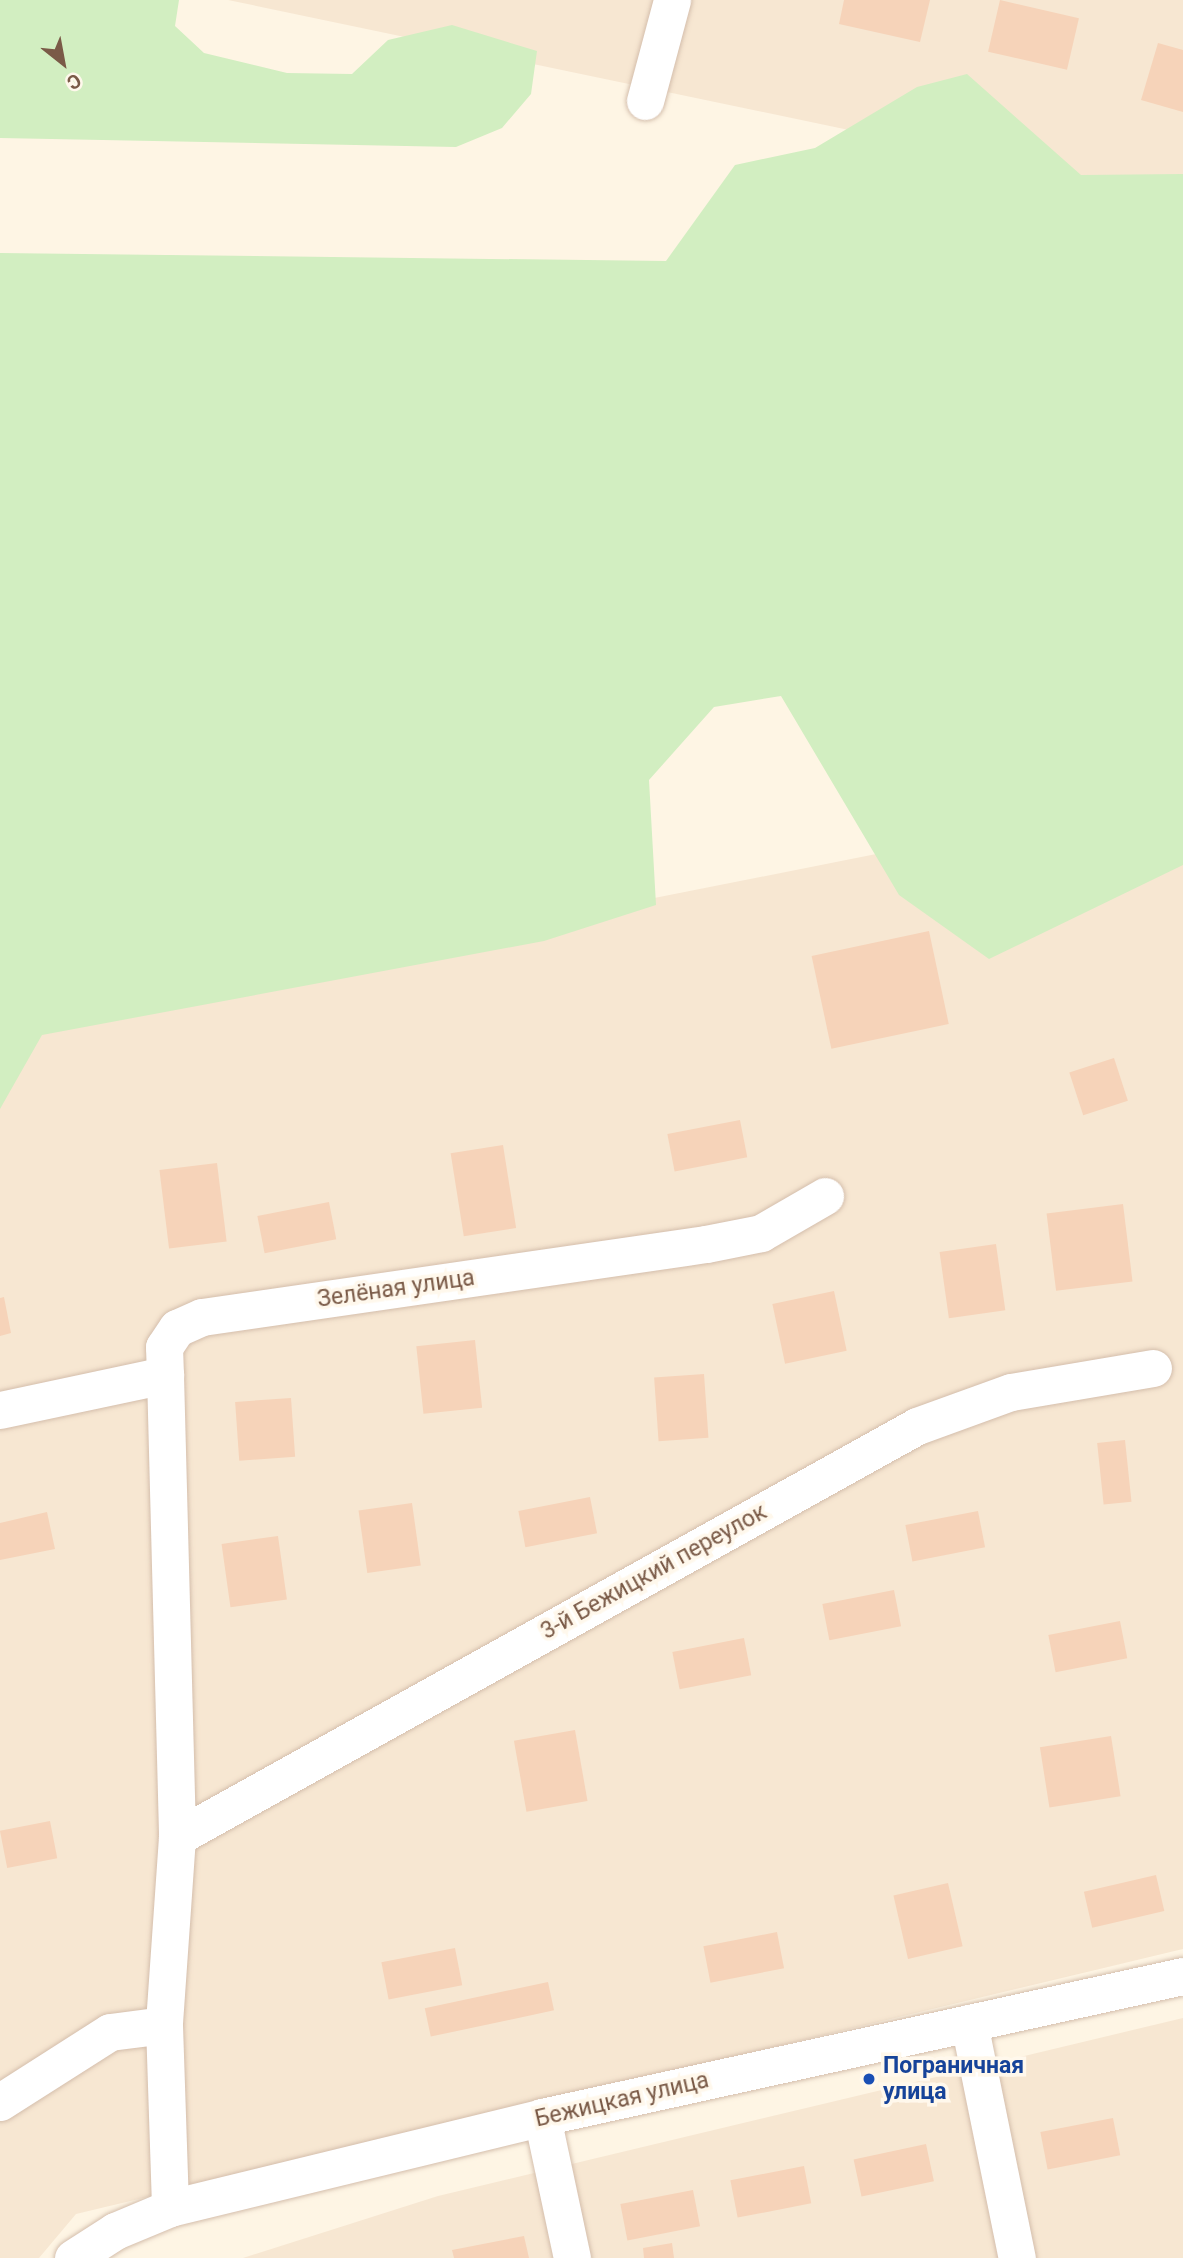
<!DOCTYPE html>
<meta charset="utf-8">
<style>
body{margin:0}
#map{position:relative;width:1183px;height:2258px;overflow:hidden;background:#fef5e4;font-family:Roboto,sans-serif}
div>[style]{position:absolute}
.residential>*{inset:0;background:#f7e7d2}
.green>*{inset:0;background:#d2eec1}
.building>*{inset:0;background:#f6d3b9;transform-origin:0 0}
.roads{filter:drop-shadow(0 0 2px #d4beac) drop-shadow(0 0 2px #d4beac)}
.minor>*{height:37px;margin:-18.5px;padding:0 18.5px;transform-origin:18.5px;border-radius:18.5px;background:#fff}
.dots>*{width:19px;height:19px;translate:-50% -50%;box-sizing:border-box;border:4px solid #fff8ec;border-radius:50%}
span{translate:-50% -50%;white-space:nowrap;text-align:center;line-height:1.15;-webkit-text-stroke:7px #fff8ec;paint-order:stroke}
.street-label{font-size:23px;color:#7a5a47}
.transit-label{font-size:23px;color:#164399;font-weight:700}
.left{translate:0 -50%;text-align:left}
.north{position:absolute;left:28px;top:28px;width:70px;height:70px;-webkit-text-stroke:5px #fff8ec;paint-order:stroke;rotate:149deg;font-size:19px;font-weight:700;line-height:28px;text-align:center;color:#7a5a47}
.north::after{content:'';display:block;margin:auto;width:24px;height:32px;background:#7a5a47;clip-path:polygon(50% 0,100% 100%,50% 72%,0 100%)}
</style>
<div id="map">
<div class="residential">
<div style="clip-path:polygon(228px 0,1183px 0,1183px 200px)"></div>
<div style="clip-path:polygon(1183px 793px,1183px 1949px,76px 2214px,39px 2258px,0 2258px,0 1028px)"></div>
<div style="clip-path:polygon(1183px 2018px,1183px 2258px,243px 2258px,438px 2196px)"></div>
</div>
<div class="green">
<div style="clip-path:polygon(0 0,179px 0,175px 26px,204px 53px,287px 73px,352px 74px,388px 40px,452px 25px,537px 51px,531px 94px,502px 128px,456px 147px,0 138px)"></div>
<div style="clip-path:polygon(967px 74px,1081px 175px,1183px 174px,1183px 865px,989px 959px,899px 895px,781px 696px,714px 707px,649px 780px,656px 905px,544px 941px,42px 1035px,0 1109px,0 253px,666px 261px,735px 165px,815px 148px,917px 87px)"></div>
</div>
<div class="building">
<div style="clip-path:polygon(844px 0,930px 0,920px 42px,839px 24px)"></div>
<div style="left:1000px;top:0;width:81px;height:53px;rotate:13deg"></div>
<div style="clip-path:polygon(1158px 43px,1183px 50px,1183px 112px,1141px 100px)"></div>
<div style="left:929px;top:931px;width:95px;height:120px;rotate:78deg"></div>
<div style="left:1114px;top:1058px;width:45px;height:47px;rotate:72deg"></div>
<div style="left:740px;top:1120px;width:38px;height:74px;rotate:79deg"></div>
<div style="left:503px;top:1145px;width:84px;height:53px;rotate:81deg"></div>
<div style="left:217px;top:1163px;width:79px;height:58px;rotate:83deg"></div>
<div style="left:329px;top:1202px;width:38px;height:73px;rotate:79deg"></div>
<div style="left:1123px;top:1204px;width:78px;height:77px;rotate:83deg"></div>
<div style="left:996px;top:1244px;width:67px;height:57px;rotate:82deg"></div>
<div style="left:834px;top:1291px;width:61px;height:63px;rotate:78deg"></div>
<div style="clip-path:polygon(4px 1297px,11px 1333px,0 1336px,0 1298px)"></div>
<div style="left:475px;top:1340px;width:68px;height:59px;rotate:84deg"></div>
<div style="left:704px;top:1374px;width:64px;height:50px;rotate:86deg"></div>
<div style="left:291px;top:1398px;width:59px;height:56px;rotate:86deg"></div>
<div style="left:1125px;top:1440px;width:62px;height:28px;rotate:84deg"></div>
<div style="left:590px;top:1497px;width:37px;height:73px;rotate:79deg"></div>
<div style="left:412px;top:1503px;width:63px;height:54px;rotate:82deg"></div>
<div style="left:978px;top:1511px;width:37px;height:74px;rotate:79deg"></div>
<div style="clip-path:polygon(47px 1512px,55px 1549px,0 1560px,0 1523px)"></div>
<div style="left:278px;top:1536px;width:64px;height:57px;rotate:82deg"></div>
<div style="left:894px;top:1590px;width:37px;height:73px;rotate:79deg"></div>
<div style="left:1120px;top:1621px;width:38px;height:73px;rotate:79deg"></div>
<div style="left:744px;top:1638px;width:38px;height:73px;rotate:79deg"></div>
<div style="left:575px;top:1730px;width:72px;height:62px;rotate:80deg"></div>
<div style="left:1111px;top:1736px;width:61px;height:72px;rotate:81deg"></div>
<div style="left:50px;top:1821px;width:38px;height:51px;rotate:79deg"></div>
<div style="left:1156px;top:1875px;width:37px;height:74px;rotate:77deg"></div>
<div style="left:948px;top:1883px;width:65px;height:56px;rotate:77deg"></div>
<div style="left:777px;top:1932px;width:37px;height:75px;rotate:79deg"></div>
<div style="left:455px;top:1948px;width:38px;height:75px;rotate:79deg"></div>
<div style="left:548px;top:1982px;width:29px;height:126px;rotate:78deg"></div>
<div style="left:1113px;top:2118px;width:38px;height:74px;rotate:79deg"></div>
<div style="left:926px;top:2144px;width:38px;height:74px;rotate:78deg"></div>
<div style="left:804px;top:2166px;width:38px;height:75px;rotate:79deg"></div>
<div style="left:693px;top:2190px;width:37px;height:74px;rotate:79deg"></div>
<div style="clip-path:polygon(524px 2236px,529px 2258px,454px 2258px,452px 2250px)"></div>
<div style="clip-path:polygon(672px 2243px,674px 2258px,644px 2258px,643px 2248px)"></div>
</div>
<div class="roads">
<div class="minor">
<div style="left:645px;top:101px;width:105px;rotate:-75deg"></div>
<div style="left:165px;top:1375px;width:462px;rotate:88.5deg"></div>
<div style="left:177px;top:1837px;width:188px;rotate:94deg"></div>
<div style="left:164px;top:2025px;width:183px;rotate:88.1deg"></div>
<div style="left:0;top:1410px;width:169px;rotate:-12deg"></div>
<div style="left:165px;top:1375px;width:28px;rotate:-92deg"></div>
<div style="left:164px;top:1347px;width:23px;rotate:-56deg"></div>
<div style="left:177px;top:1328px;width:27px;rotate:-24deg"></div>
<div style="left:202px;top:1317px;width:509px;rotate:-8.24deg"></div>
<div style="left:706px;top:1244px;width:56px;rotate:-11.3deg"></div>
<div style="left:761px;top:1233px;width:74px;rotate:-30deg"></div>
<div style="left:177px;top:1837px;width:846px;rotate:-29.05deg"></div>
<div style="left:917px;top:1426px;width:100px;rotate:-19.9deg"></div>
<div style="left:1011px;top:1392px;width:144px;rotate:-9.6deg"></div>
<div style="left:969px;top:2023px;width:240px;rotate:78.5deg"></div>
<div style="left:0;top:2102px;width:130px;rotate:-32.5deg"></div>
<div style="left:110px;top:2032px;width:54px;rotate:-7.4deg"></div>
<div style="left:542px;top:2117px;width:144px;rotate:78deg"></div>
<div style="left:73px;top:2258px;width:50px;rotate:-32.7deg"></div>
<div style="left:115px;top:2231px;width:60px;rotate:-22.7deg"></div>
<div style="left:170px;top:2208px;width:383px;rotate:-13.7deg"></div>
<div style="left:542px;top:2117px;width:656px;rotate:-12.41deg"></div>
</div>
</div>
<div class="dots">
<div style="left:869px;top:2079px;background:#1a4fb4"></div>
</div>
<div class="street-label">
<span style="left:396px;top:1289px;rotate:-8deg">Зелёная улица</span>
<span style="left:654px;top:1572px;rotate:-29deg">3-й Бежицкий переулок</span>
<span style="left:622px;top:2100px;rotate:-13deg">Бежицкая улица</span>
</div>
<div class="transit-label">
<span class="left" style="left:883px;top:2079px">Пограничная<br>улица</span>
</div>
<div class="north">С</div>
</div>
